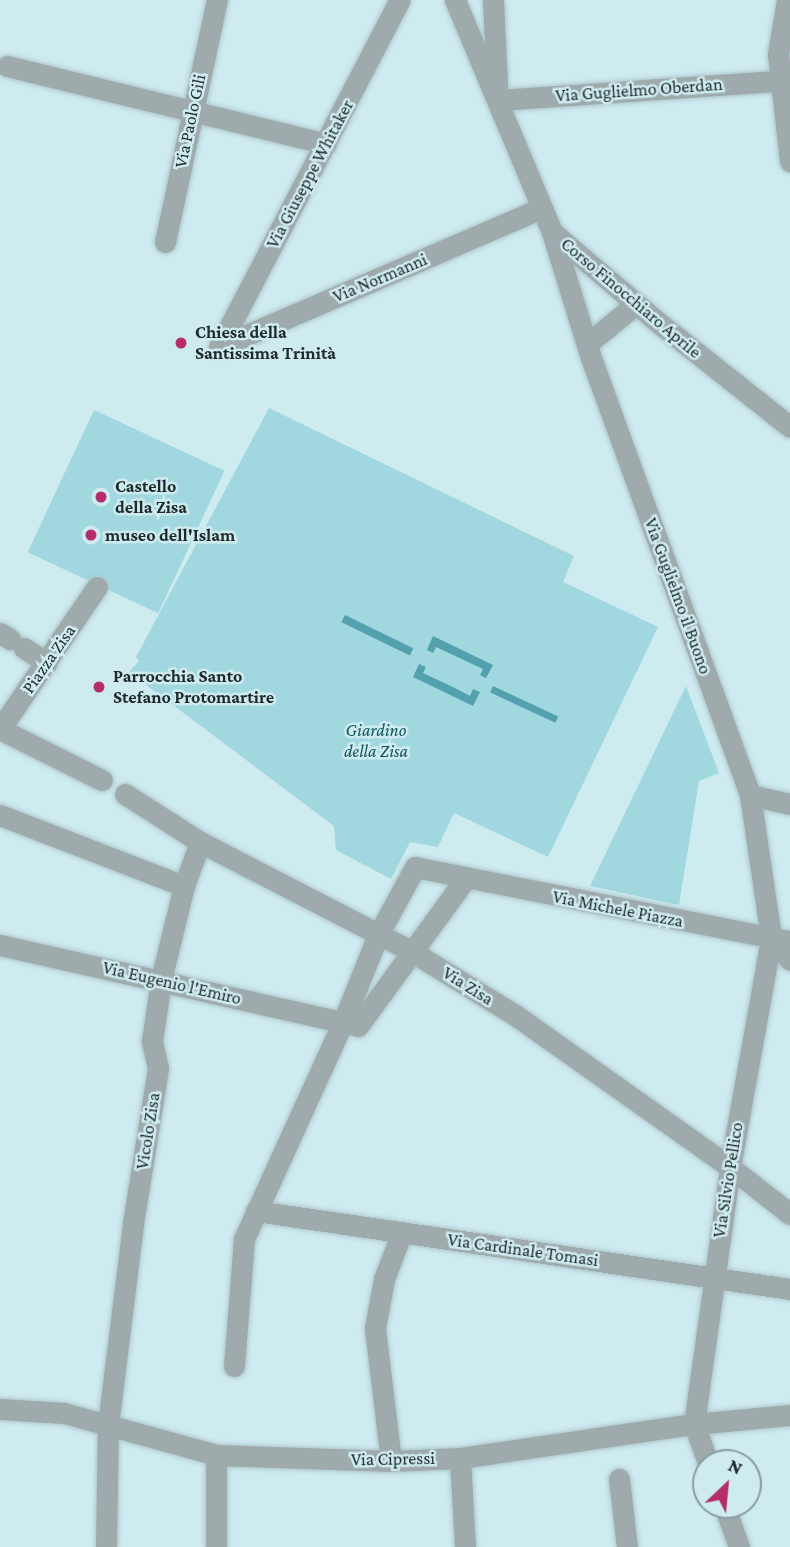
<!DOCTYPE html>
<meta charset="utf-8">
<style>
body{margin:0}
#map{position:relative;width:790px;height:1547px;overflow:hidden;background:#ceebf0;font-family:"Crimson Pro",serif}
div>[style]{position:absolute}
.green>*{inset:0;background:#a1d7df;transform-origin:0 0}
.water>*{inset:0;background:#52a1ac;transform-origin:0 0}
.roads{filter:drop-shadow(0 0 2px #aec8cc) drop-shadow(0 0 2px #aec8cc)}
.minor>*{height:21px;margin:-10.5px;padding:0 10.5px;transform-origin:10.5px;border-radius:10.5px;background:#9eaaac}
.dots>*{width:19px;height:19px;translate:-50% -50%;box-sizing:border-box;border:4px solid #ceebf0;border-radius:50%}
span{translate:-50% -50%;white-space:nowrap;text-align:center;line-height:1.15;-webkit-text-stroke:5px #ceebf0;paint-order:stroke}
.street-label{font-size:18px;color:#1e292a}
.poi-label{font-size:18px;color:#1e292a;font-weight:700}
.left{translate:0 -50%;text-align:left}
.park-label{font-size:18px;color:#10555e;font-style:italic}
.north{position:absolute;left:692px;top:1449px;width:70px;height:70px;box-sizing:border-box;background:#ceebf0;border:2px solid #889da1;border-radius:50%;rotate:26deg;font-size:19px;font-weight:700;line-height:28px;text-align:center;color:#1e292a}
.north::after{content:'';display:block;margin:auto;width:24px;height:32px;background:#b52c6a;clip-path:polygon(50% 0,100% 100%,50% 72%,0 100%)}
</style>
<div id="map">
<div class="green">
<div style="clip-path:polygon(269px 408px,574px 556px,563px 582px,658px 627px,548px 857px,454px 813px,438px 847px,410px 842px,391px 879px,336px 850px,334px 826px,129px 672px,139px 661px,136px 657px)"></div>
<div style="left:94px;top:410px;width:144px;height:157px;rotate:25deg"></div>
<div style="clip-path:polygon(686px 686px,719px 773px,699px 781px,679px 905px,590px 886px)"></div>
</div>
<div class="water">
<div style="left:345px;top:615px;width:76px;height:8px;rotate:26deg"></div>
<div style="clip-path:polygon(433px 636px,493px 665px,486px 678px,480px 675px,483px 669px,436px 647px,433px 653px,427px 650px)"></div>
<div style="clip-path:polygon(419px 664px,426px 667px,423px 673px,457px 689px,470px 696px,473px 689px,480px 692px,473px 706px,413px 677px)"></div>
<div style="left:493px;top:686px;width:72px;height:7px;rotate:25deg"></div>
</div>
<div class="roads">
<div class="minor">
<div style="left:455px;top:0;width:251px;rotate:67.3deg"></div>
<div style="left:552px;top:232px;width:140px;rotate:40.4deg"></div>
<div style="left:659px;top:323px;width:167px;rotate:38.4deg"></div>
<div style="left:493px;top:0;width:85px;rotate:87.3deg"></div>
<div style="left:787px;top:0;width:55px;rotate:99.5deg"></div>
<div style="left:778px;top:54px;width:108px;rotate:83.6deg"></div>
<div style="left:7px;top:66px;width:328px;rotate:13.7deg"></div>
<div style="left:498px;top:100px;width:283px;rotate:-3.9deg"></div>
<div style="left:552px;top:232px;width:129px;rotate:72.8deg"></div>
<div style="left:590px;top:355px;width:468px;rotate:70deg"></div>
<div style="left:750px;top:795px;width:145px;rotate:81.6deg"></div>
<div style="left:771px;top:938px;width:29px;rotate:49deg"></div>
<div style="left:165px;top:242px;width:248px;rotate:-77.9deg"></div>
<div style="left:587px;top:344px;width:63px;rotate:-39.2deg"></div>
<div style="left:219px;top:347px;width:391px;rotate:-62.5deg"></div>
<div style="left:219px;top:347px;width:351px;rotate:-23.3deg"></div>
<div style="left:0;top:633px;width:12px;rotate:31deg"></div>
<div style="left:24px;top:648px;width:27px;rotate:33deg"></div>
<div style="left:0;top:729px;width:172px;rotate:-55.7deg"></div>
<div style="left:0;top:729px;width:114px;rotate:26.6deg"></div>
<div style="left:125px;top:794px;width:89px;rotate:32.6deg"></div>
<div style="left:200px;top:842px;width:237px;rotate:27.3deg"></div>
<div style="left:411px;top:951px;width:122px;rotate:31.6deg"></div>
<div style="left:515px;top:1015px;width:263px;rotate:35.3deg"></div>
<div style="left:730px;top:1167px;width:76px;rotate:38.1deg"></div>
<div style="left:750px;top:795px;width:41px;rotate:12.7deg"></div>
<div style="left:0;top:815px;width:197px;rotate:21.1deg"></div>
<div style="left:0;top:945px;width:367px;rotate:12.7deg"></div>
<div style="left:358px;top:1026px;width:182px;rotate:-53.9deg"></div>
<div style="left:256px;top:1211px;width:540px;rotate:8.31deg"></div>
<div style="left:234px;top:1366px;width:127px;rotate:-85.5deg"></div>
<div style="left:244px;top:1239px;width:239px;rotate:-65.5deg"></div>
<div style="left:343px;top:1022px;width:94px;rotate:-68.1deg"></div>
<div style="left:378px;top:935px;width:77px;rotate:-61.4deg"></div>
<div style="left:415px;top:867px;width:382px;rotate:11.2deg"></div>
<div style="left:0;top:1409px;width:64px;rotate:3.6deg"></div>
<div style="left:64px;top:1413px;width:158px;rotate:15.4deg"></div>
<div style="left:216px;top:1455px;width:175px;rotate:2deg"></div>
<div style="left:391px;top:1461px;width:69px;rotate:-2.5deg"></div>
<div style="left:460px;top:1458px;width:236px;rotate:-8.3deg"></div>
<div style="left:694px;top:1424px;width:96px;rotate:-5.4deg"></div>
<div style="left:460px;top:1458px;width:89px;rotate:86.8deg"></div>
<div style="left:391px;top:1461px;width:134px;rotate:-96.9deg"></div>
<div style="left:375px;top:1328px;width:50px;rotate:-79.6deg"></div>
<div style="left:384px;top:1279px;width:50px;rotate:-69deg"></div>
<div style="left:708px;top:1463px;width:41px;rotate:-109.7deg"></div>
<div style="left:694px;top:1424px;width:260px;rotate:-82deg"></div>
<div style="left:730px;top:1167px;width:233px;rotate:-79.8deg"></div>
<div style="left:619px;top:1479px;width:68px;rotate:83.3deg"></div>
<div style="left:724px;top:1505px;width:45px;rotate:70.3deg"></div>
<div style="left:106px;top:1547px;width:122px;rotate:-89.1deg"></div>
<div style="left:108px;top:1425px;width:204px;rotate:-82.9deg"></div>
<div style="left:133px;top:1223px;width:157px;rotate:-80.8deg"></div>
<div style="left:158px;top:1068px;width:28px;rotate:-103deg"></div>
<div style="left:152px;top:1041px;width:62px;rotate:-81.6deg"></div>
<div style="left:161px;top:980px;width:97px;rotate:-76.3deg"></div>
<div style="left:184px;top:886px;width:47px;rotate:-70deg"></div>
<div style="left:216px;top:1547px;width:92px;rotate:-90deg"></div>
</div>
</div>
<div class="dots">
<div style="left:181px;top:343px;background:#b52c6a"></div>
<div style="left:101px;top:497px;background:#b52c6a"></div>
<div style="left:91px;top:535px;background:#b52c6a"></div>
<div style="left:99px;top:687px;background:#b52c6a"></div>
</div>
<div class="street-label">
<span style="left:639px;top:90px;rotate:-4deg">Via Guglielmo Oberdan</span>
<span style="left:190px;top:121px;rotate:-78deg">Via Paolo Gili</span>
<span style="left:310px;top:174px;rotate:-62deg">Via Giuseppe Whitaker</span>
<span style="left:380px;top:278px;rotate:-23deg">Via Normanni</span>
<span style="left:631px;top:298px;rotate:40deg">Corso Finocchiaro Aprile</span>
<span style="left:678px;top:596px;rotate:70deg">Via Guglielmo il Buono</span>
<span style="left:49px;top:659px;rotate:-55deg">Piazza Zisa</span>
<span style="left:618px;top:909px;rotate:11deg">Via Michele Piazza</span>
<span style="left:172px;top:983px;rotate:13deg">Via Eugenio l'Emiro</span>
<span style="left:468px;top:986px;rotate:32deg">Via Zisa</span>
<span style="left:148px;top:1131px;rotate:-81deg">Vicolo Zisa</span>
<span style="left:728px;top:1180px;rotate:-81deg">Via Silvio Pellico</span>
<span style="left:523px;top:1250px;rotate:8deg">Via Cardinale Tomasi</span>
<span style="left:393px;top:1459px;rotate:-1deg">Via Cipressi</span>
</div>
<div class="poi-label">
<span class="left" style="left:195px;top:343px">Chiesa della<br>Santissima Trinità</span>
<span class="left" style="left:115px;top:497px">Castello<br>della Zisa</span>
<span class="left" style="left:105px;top:535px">museo dell'Islam</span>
<span class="left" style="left:113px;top:687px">Parrocchia Santo<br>Stefano Protomartire</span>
</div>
<div class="park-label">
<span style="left:376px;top:741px">Giardino<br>della Zisa</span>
</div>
<div class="north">N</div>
</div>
